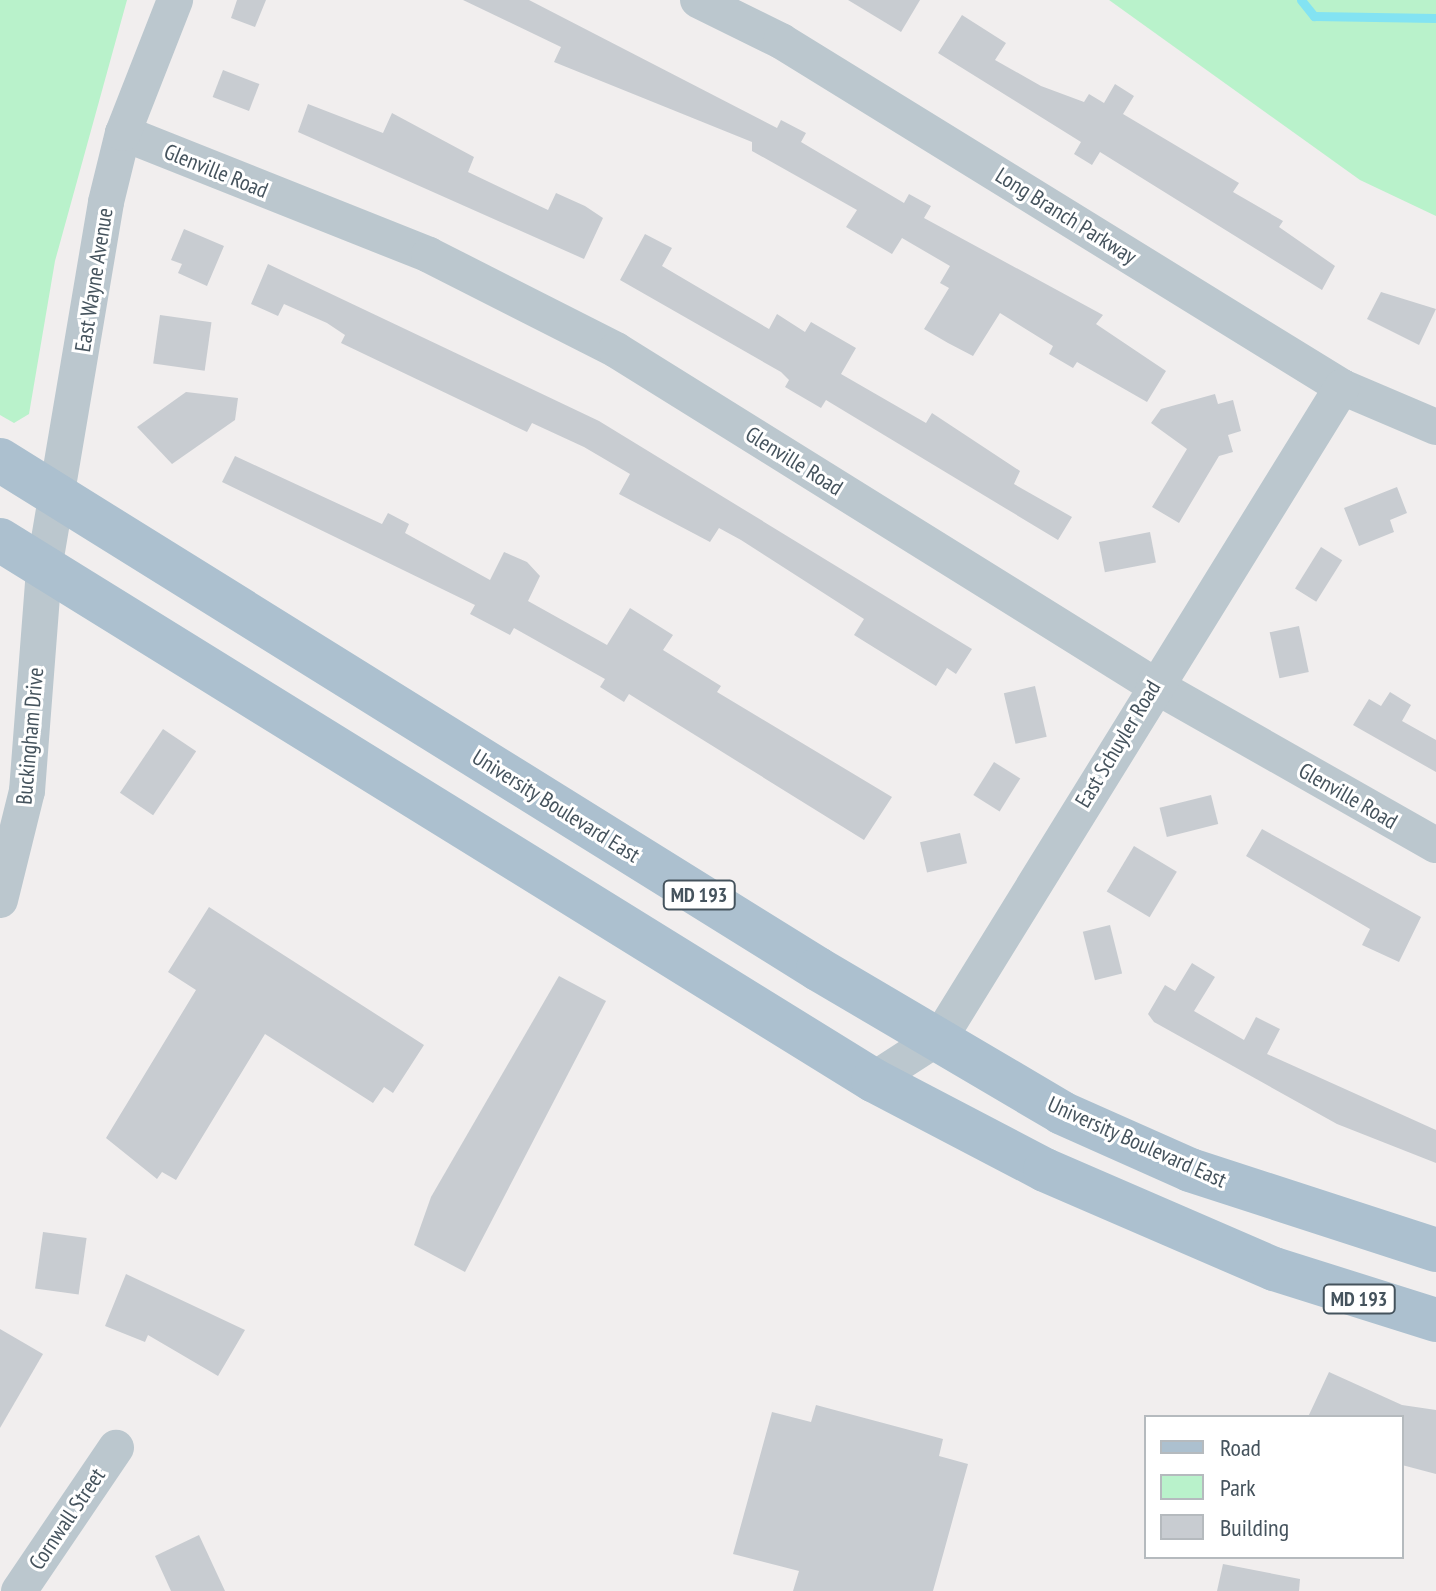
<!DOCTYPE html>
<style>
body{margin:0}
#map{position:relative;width:1436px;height:1591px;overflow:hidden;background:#f1eeee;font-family:"PT Sans Narrow",sans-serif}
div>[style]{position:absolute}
.green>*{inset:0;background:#b9f2cb}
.stream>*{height:9px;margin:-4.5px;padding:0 4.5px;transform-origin:4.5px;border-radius:4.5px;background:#83e3f2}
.building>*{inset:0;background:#c8ccd1;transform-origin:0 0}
.street>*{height:36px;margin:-18px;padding:0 18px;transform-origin:18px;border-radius:18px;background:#bbc7ce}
.primary>*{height:44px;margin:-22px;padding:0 22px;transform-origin:22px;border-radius:22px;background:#acc0cf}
span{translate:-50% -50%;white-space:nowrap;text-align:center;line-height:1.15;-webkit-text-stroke:6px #fff;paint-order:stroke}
.shield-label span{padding:2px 6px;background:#fff;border:2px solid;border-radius:6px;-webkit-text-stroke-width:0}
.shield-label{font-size:20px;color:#45535d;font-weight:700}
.street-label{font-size:22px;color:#45535d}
.legend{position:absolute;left:1144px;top:1415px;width:260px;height:144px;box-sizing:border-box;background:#fff;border:2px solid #b5babe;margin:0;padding:10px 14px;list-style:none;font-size:24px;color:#45535d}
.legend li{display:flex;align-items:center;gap:16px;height:40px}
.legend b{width:40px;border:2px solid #b5babe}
</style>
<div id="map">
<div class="green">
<div style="clip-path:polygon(0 0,127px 0,55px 261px,29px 414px,14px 423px,0 415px)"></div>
<div style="clip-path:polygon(1109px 0,1436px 0,1436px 216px,1360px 180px)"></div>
</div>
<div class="stream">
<div style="left:1301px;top:0;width:21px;rotate:51deg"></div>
<div style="left:1314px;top:16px;width:122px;rotate:0.9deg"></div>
</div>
<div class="building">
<div style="clip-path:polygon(237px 0,266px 0,255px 27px,231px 18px)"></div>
<div style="clip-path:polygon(463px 0,529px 0,777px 128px,781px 120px,806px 133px,801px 142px,904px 203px,909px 194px,931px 206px,924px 218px,1103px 315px,1096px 324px,1166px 371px,1147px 402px,1077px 362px,1073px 368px,1049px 354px,1053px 346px,1000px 313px,973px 356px,948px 343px,924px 329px,949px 288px,940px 283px,950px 266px,902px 238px,892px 254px,846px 227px,857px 210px,752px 151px,752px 142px,554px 62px,561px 47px)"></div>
<div style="clip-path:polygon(848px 0,920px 0,901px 32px)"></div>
<div style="clip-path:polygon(962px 15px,1006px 43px,995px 60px,1041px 86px,1084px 102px,1089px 94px,1104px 103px,1115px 84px,1134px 96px,1123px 114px,1239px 183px,1233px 192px,1283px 221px,1279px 227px,1335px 266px,1322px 290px,1100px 152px,1092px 165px,1074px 154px,1081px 142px,938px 53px)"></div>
<div style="left:223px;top:70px;width:39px;height:29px;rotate:21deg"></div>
<div style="clip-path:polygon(308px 104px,383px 133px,392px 113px,474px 157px,468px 172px,548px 210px,556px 193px,585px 206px,603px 218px,584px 259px,298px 132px)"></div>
<div style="clip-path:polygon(184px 229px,224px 246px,207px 286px,178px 273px,182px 264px,171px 260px)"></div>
<div style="clip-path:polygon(645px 234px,672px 248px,662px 266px,769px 329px,777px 314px,805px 332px,811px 322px,856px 348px,841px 374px,926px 423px,932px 413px,1020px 471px,1014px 484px,1072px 517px,1058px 540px,826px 400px,821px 408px,785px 387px,789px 380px,781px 372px,620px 280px)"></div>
<div style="clip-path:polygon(268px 264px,599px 421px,972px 649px,956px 674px,947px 668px,936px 686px,854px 635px,864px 619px,741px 540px,719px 528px,710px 542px,619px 494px,630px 474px,584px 447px,532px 423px,527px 432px,341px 343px,345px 335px,327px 323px,284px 304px,278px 316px,251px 304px)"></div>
<div style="clip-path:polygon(1381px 292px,1436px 309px,1419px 345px,1367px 319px)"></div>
<div style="left:160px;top:315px;width:52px;height:49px;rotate:8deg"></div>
<div style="clip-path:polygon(186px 392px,238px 398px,235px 420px,172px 464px,137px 427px)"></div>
<div style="clip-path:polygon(1215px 394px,1218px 404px,1233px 400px,1241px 431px,1228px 435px,1233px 452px,1219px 456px,1179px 523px,1152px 507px,1187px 449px,1151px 423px,1161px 409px)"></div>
<div style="clip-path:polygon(235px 456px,382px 524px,388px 513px,409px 524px,405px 533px,490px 580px,504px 552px,527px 562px,540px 576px,528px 601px,607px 645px,630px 608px,673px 635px,663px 650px,721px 686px,717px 692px,892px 797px,864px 840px,629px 694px,624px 702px,600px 687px,605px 679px,514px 628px,510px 635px,470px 614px,475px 605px,222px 482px)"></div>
<div style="clip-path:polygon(1397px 487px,1407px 513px,1390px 520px,1394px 532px,1359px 546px,1344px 508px)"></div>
<div style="left:1150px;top:532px;width:31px;height:52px;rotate:79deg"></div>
<div style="left:1321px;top:547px;width:25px;height:49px;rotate:32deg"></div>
<div style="left:1299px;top:626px;width:47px;height:30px;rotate:78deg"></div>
<div style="left:1035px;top:686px;width:52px;height:32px;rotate:77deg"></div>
<div style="clip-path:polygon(1390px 692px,1411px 705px,1402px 721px,1436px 740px,1436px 772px,1353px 725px,1369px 699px,1381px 706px)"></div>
<div style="left:163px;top:729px;width:40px;height:77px;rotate:34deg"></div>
<div style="left:994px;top:762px;width:31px;height:39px;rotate:32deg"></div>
<div style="left:1211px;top:795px;width:30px;height:53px;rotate:76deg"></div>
<div style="clip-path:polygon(1262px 829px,1421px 917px,1399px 962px,1362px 945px,1370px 929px,1246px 856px)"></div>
<div style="left:960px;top:833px;width:31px;height:41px;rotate:77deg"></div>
<div style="left:1134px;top:846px;width:50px;height:53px;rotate:31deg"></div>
<div style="clip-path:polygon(209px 907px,424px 1045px,393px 1093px,384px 1087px,373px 1103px,265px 1034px,176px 1180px,162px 1172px,157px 1179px,106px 1138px,196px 990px,168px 972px)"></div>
<div style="left:1110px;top:925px;width:50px;height:28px;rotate:76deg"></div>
<div style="clip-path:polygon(1192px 963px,1215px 977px,1194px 1011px,1244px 1040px,1256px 1017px,1280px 1029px,1267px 1054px,1436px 1130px,1436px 1163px,1337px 1124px,1154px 1022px,1148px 1014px,1165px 985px,1175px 991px)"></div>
<div style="clip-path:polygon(559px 976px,606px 1001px,465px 1272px,414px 1245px,431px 1197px)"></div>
<div style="left:43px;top:1232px;width:44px;height:57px;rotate:8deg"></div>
<div style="clip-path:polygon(126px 1274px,245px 1330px,218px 1376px,148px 1335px,145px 1342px,105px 1326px)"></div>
<div style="clip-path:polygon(0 1329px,43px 1354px,0 1428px)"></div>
<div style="clip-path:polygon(1329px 1372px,1402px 1405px,1436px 1410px,1436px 1474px,1402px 1465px,1402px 1417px,1308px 1417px)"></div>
<div style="clip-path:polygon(816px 1405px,943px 1439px,939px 1456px,968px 1464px,933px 1591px,793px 1591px,799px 1571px,733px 1554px,772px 1412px,811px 1422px)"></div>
<div style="clip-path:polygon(199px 1535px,225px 1591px,171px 1591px,155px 1556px)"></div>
<div style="clip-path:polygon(1223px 1564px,1300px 1579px,1299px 1591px,1217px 1591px)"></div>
</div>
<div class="street">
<div style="left:698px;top:0;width:93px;rotate:26.3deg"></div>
<div style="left:781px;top:41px;width:659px;rotate:31.66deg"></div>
<div style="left:1342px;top:387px;width:102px;rotate:23.1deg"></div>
<div style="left:123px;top:133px;width:329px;rotate:21.7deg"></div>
<div style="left:429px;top:255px;width:210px;rotate:26.9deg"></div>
<div style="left:616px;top:350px;width:634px;rotate:31.91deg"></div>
<div style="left:1154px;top:685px;width:324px;rotate:29.6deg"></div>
<div style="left:0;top:900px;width:112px;rotate:-76.1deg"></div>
<div style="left:27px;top:791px;width:223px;rotate:-85.6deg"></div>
<div style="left:44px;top:569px;width:372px;rotate:-80.4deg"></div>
<div style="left:106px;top:202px;width:71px;rotate:-76.2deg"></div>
<div style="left:123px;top:133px;width:143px;rotate:-68.6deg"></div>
<div style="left:873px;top:1080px;width:81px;rotate:-32.9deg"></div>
<div style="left:941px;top:1036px;width:763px;rotate:-58.29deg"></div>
<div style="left:19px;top:1591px;width:173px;rotate:-55.9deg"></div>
</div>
<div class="primary">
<div style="left:0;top:460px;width:963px;rotate:31.89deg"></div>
<div style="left:818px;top:969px;width:283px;rotate:30.5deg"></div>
<div style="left:1062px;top:1113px;width:140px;rotate:24deg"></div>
<div style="left:1190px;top:1170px;width:259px;rotate:18deg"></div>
<div style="left:0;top:540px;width:1027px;rotate:31.74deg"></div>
<div style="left:873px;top:1080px;width:194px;rotate:27.6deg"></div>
<div style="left:1045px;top:1170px;width:249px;rotate:23.4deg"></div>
<div style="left:1274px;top:1269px;width:170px;rotate:17.5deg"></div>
</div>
<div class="shield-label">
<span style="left:699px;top:895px">MD 193</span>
<span style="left:1359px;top:1299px">MD 193</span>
</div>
<div class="street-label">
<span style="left:216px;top:171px;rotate:22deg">Glenville Road</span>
<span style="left:1066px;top:216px;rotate:32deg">Long Branch Parkway</span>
<span style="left:94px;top:280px;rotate:-81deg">East Wayne Avenue</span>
<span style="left:794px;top:461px;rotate:32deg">Glenville Road</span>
<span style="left:30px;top:736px;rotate:-85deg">Buckingham Drive</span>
<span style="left:1118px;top:744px;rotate:-59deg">East Schuyler Road</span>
<span style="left:1348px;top:796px;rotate:30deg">Glenville Road</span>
<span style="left:556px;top:806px;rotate:32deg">University Boulevard East</span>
<span style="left:1137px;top:1142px;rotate:24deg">University Boulevard East</span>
<span style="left:67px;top:1519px;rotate:-56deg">Cornwall Street</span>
</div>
<ul class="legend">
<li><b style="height:10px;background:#acc0cf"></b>Road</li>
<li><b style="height:22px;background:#b9f2cb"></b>Park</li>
<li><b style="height:22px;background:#c8ccd1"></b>Building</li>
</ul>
</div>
